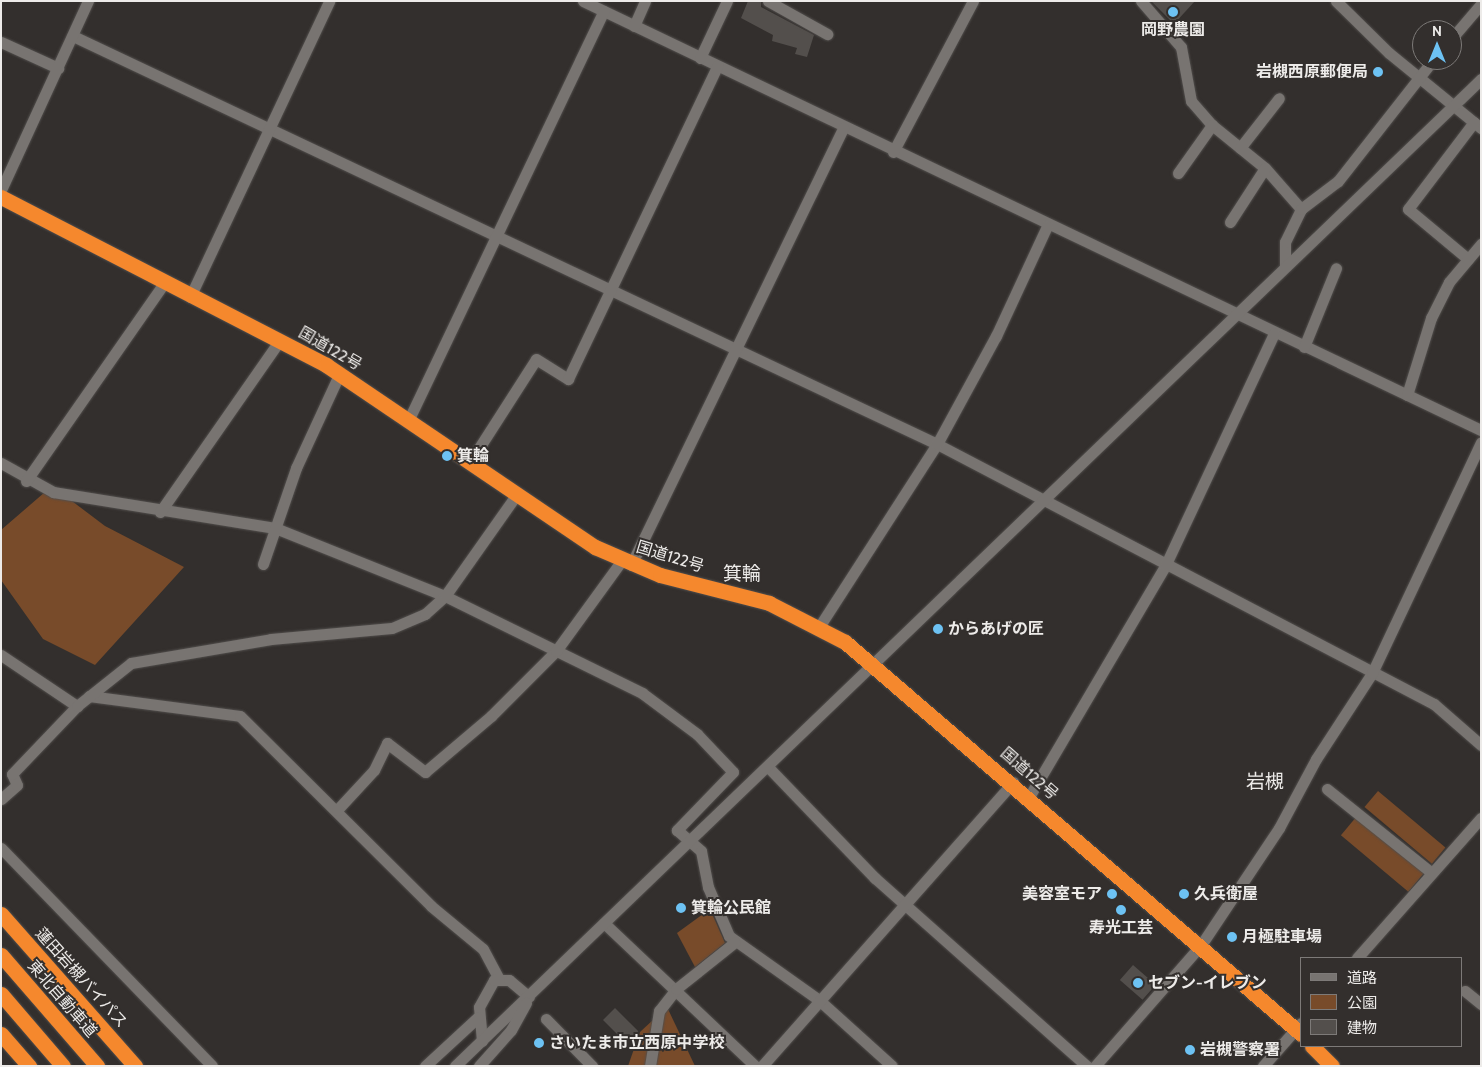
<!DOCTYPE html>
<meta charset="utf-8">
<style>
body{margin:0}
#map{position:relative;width:1482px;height:1067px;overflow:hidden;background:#332f2d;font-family:Cabin,"Noto Sans JP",sans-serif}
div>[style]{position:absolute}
.green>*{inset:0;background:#784b2a;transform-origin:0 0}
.building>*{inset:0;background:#534f4c;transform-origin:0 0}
.roads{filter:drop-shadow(0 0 1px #514e4c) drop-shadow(0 0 1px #514e4c)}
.minor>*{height:11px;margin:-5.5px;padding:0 5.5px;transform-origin:5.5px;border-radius:5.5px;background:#787471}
.highway>*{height:15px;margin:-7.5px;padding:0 7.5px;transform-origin:7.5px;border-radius:7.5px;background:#f5882d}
.dots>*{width:14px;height:14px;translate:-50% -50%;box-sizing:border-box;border:2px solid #332f2d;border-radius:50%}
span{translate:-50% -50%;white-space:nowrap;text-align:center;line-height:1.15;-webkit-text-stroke:4px #332f2d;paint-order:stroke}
.poi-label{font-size:16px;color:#edebe9;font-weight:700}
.right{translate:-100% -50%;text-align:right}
.left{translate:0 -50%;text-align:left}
.street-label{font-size:16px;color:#edebe9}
.quarter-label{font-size:19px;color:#edebe9}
.frame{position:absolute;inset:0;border:2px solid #edebe9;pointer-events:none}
.legend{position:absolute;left:1300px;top:957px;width:162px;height:90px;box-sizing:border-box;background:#332f2d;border:1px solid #7d7a78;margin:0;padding:6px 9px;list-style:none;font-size:15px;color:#edebe9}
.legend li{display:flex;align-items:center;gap:10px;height:25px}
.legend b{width:25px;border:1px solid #7d7a78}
.north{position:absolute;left:1412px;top:20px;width:50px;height:50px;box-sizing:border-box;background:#332f2d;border:1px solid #7d7a78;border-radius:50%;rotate:0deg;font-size:14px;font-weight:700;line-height:20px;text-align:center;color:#edebe9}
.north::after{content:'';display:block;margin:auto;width:18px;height:22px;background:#6dc2f3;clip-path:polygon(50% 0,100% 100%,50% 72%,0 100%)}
</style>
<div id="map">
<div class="green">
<div style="clip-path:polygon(52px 486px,105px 526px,184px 567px,95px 665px,43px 639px,1px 580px,1px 530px)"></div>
<div style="left:1378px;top:791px;width:88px;height:21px;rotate:40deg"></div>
<div style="left:1357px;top:816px;width:88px;height:25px;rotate:40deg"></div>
<div style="clip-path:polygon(710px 909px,725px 943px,695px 967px,677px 933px)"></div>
<div style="clip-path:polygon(667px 1007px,695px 1066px,628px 1066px,640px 1032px)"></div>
</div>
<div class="building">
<div style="clip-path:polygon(748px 1px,761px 1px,761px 7px,814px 35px,807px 57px,795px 54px,797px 48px,772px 41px,773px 35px,741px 18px)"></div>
<div style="clip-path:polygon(1151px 1px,1195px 1px,1174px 24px)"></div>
<div style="left:1133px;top:965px;width:30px;height:20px;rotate:41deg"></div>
<div style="left:615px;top:1008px;width:33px;height:17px;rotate:45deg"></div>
</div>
<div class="roads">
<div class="minor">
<div style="left:583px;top:1px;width:995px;rotate:25.54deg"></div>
<div style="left:768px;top:1px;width:68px;rotate:29.2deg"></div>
<div style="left:1141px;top:1px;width:61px;rotate:49deg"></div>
<div style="left:1181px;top:47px;width:55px;rotate:79.5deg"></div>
<div style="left:1191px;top:101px;width:32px;rotate:49deg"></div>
<div style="left:1212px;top:125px;width:68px;rotate:39.1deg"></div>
<div style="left:1265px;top:168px;width:55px;rotate:48.7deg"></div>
<div style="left:1336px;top:1px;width:74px;rotate:44.5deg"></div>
<div style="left:1389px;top:53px;width:119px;rotate:39.2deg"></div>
<div style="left:634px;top:26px;width:27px;rotate:-66deg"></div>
<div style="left:73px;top:36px;width:955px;rotate:25.28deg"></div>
<div style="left:937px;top:444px;width:561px;rotate:27.62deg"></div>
<div style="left:1434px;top:704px;width:62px;rotate:41.1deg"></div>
<div style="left:1452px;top:38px;width:45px;rotate:-49.5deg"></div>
<div style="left:1px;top:42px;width:63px;rotate:24.5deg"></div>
<div style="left:700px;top:58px;width:63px;rotate:-64.7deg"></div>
<div style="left:1240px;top:148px;width:63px;rotate:-52deg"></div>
<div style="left:893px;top:152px;width:171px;rotate:-62.1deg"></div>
<div style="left:1178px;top:173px;width:59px;rotate:-54.7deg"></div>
<div style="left:1px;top:190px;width:208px;rotate:-65.3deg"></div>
<div style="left:1230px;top:222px;width:64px;rotate:-57.1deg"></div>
<div style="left:1468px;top:259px;width:78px;rotate:-140.2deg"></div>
<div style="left:1408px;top:209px;width:109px;rotate:-52.8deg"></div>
<div style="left:1285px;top:266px;width:24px;rotate:-90deg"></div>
<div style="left:1285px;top:242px;width:37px;rotate:-64deg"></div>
<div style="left:1301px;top:209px;width:46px;rotate:-37.1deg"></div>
<div style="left:1338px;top:181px;width:154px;rotate:-51.9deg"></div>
<div style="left:190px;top:297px;width:327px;rotate:-64.8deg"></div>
<div style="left:1304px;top:347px;width:85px;rotate:-67.9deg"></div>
<div style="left:1407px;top:395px;width:81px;rotate:-72.7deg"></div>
<div style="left:1431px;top:318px;width:40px;rotate:-63.4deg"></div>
<div style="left:1449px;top:282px;width:50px;rotate:-49.9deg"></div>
<div style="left:409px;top:419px;width:452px;rotate:-64.5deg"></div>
<div style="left:470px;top:462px;width:122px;rotate:-57.3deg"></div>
<div style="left:536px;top:359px;width:38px;rotate:32deg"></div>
<div style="left:568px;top:379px;width:347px;rotate:-64.5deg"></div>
<div style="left:1px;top:463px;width:60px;rotate:29.1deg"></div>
<div style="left:53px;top:492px;width:225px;rotate:9.2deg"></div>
<div style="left:275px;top:528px;width:183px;rotate:21.8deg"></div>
<div style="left:445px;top:596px;width:220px;rotate:26.2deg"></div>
<div style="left:642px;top:693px;width:69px;rotate:36.7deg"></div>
<div style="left:697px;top:734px;width:52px;rotate:46.5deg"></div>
<div style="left:733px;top:772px;width:81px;rotate:134deg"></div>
<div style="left:677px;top:830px;width:32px;rotate:41deg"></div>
<div style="left:701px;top:851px;width:37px;rotate:79deg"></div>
<div style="left:708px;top:887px;width:53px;rotate:66.8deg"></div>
<div style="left:729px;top:936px;width:110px;rotate:35.4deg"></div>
<div style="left:819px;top:1000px;width:98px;rotate:42.1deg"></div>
<div style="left:26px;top:481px;width:241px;rotate:-55.1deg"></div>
<div style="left:160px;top:512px;width:210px;rotate:-55.1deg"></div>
<div style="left:263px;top:564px;width:102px;rotate:-71deg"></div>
<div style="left:296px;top:468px;width:102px;rotate:-65.2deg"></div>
<div style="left:631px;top:565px;width:486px;rotate:-64.1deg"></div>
<div style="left:819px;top:627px;width:218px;rotate:-57.2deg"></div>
<div style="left:937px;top:444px;width:123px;rotate:-61.4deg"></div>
<div style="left:996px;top:336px;width:121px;rotate:-65.1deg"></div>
<div style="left:1px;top:655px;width:92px;rotate:33.9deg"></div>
<div style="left:89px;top:696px;width:152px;rotate:7.5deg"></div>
<div style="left:240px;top:716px;width:269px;rotate:44.8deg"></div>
<div style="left:431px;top:906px;width:67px;rotate:39.6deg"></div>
<div style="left:483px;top:949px;width:34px;rotate:62deg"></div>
<div style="left:768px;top:767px;width:154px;rotate:46.1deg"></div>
<div style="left:875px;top:878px;width:283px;rotate:41.6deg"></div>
<div style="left:1327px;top:789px;width:134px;rotate:38.7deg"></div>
<div style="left:1029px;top:797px;width:270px;rotate:-59.5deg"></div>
<div style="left:1166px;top:564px;width:255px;rotate:-64.9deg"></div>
<div style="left:1px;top:799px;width:21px;rotate:-41deg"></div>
<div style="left:17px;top:785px;width:12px;rotate:-114deg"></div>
<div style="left:12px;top:774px;width:94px;rotate:-46.3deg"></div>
<div style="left:77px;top:706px;width:69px;rotate:-38.5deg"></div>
<div style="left:131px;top:663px;width:142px;rotate:-9.7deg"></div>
<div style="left:271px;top:639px;width:121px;rotate:-5.2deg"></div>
<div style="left:392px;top:628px;width:36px;rotate:-23deg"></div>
<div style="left:425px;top:614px;width:27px;rotate:-42deg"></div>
<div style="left:445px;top:596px;width:125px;rotate:-54.8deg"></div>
<div style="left:337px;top:810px;width:54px;rotate:-47.2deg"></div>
<div style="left:374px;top:770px;width:30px;rotate:-64deg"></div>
<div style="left:387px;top:743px;width:48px;rotate:37.3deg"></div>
<div style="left:425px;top:772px;width:87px;rotate:-40.3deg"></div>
<div style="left:491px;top:716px;width:92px;rotate:-45deg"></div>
<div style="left:556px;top:651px;width:112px;rotate:-54deg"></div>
<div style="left:1px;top:848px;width:303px;rotate:45.9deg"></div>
<div style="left:604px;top:923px;width:208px;rotate:43.4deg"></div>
<div style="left:1357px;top:958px;width:187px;rotate:-48.5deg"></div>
<div style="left:1465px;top:991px;width:21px;rotate:39deg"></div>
<div style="left:546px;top:1019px;width:66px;rotate:45.6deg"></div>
<div style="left:482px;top:1041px;width:34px;rotate:-95deg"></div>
<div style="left:479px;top:1007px;width:31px;rotate:-61deg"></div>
<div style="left:494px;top:980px;width:15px"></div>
<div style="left:509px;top:980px;width:26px;rotate:40deg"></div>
<div style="left:425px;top:1066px;width:71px;rotate:-42.7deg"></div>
<div style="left:455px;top:1066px;width:1424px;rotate:-43.89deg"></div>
<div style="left:479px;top:1066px;width:48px;rotate:-48.4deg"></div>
<div style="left:511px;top:1030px;width:31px;rotate:-61deg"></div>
<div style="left:650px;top:1066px;width:56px;rotate:-80.7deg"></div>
<div style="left:659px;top:1011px;width:28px;rotate:-52deg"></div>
<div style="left:676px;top:989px;width:75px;rotate:-38.5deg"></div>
<div style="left:762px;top:1066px;width:379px;rotate:-48.5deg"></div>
<div style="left:1095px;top:1066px;width:161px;rotate:-48.8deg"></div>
<div style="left:1201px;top:945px;width:141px;rotate:-56.3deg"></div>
<div style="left:1279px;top:828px;width:78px;rotate:-61.8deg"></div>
<div style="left:1316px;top:759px;width:103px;rotate:-56.9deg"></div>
<div style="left:1372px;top:673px;width:255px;rotate:-64.7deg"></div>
<div style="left:1263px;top:1066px;width:57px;rotate:-48.5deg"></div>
</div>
<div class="highway">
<div style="left:1px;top:197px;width:366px;rotate:27.3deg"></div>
<div style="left:326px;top:365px;width:325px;rotate:34.1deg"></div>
<div style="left:595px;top:547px;width:71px;rotate:23.3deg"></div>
<div style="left:660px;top:575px;width:113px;rotate:14.4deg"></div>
<div style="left:769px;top:603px;width:85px;rotate:27.2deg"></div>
<div style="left:845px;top:642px;width:601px;rotate:40.68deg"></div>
<div style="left:1px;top:914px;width:203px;rotate:48.6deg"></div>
<div style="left:1px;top:955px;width:147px;rotate:49.1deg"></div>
<div style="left:1px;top:994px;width:95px;rotate:49.3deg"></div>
<div style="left:1px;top:1034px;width:43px;rotate:48.8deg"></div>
<div style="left:1312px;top:1046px;width:28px;rotate:45deg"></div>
</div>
</div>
<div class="dots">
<div style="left:1173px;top:12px;background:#6dc2f3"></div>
<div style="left:1378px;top:72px;background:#6dc2f3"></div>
<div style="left:447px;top:456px;background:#6dc2f3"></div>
<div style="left:938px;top:629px;background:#6dc2f3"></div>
<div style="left:1112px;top:894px;background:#6dc2f3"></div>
<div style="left:1184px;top:894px;background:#6dc2f3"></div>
<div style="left:681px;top:908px;background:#6dc2f3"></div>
<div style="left:1121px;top:910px;background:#6dc2f3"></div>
<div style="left:1232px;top:937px;background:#6dc2f3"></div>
<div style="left:1138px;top:983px;background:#6dc2f3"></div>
<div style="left:539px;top:1043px;background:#6dc2f3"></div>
<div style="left:1190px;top:1050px;background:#6dc2f3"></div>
</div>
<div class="poi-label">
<span style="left:1173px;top:30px">岡野農園</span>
<span class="right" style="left:1368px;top:72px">岩槻西原郵便局</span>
<span class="left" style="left:457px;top:456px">箕輪</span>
<span class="left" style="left:948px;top:629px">からあげの匠</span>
<span class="right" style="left:1102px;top:894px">美容室モア</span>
<span class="left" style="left:1194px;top:894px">久兵衛屋</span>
<span class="left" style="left:691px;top:908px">箕輪公民館</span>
<span style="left:1121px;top:928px">寿光工芸</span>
<span class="left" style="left:1242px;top:937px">月極駐車場</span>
<span class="left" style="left:1148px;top:983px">セブン-イレブン</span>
<span class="left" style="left:549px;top:1043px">さいたま市立西原中学校</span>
<span class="left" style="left:1200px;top:1050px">岩槻警察署</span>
</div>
<div class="street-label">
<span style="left:330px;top:349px;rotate:30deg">国道122号</span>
<span style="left:670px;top:557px;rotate:17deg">国道122号</span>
<span style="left:1029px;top:774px;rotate:41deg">国道122号</span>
<span style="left:81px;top:978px;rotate:48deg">蓮田岩槻バイパス</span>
<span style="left:62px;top:999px;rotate:49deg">東北自動車道</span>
</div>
<div class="quarter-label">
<span style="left:742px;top:574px">箕輪</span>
<span style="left:1265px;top:782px">岩槻</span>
</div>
<div class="frame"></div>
<ul class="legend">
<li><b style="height:6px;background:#787471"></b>道路</li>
<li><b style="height:14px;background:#784b2a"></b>公園</li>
<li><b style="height:14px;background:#534f4c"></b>建物</li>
</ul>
<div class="north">N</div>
</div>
